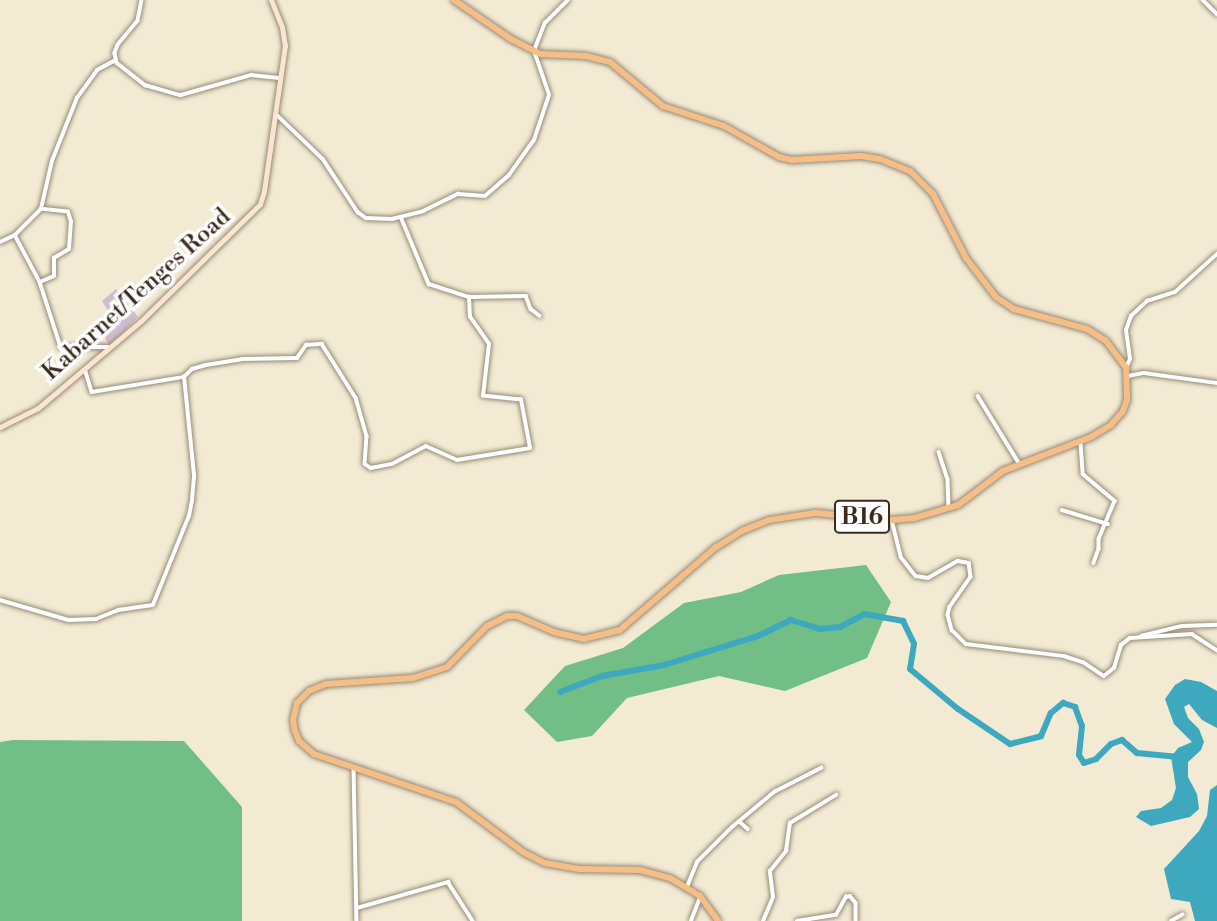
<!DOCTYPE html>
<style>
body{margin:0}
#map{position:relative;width:1217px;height:921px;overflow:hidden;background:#f2ead3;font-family:"Libre Bodoni",serif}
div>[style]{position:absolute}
.industrial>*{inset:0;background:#cfbdcf}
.forest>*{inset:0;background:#71be86}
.water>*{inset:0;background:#3ea8be}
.river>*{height:6px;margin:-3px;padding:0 3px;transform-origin:3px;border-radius:3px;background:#3ea8be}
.roads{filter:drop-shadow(0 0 2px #968a78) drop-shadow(0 0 2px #968a78)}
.street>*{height:3.5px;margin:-1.75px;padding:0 1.75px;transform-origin:1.75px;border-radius:1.75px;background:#fff}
.secondary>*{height:5px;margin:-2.5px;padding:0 2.5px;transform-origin:2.5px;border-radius:2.5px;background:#fbe5cf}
.primary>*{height:6px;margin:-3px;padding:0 3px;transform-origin:3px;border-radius:3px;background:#f6be87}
span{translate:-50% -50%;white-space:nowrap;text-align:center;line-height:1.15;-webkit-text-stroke:7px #fff;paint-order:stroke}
.shield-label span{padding:2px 5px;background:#fff;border:2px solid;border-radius:5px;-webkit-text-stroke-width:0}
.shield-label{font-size:23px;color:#3b2a1e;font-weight:700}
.street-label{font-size:24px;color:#3b2a1e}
</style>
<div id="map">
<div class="industrial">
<div style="clip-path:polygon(116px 289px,138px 317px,109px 346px,99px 324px,111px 315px,102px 301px)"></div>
</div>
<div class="forest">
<div style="clip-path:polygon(866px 565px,891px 602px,867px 658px,785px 691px,719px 676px,627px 698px,592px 736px,557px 742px,524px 710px,565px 666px,623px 648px,684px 603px,741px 592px,779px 575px)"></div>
<div style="clip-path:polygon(13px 740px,184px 741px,242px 807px,242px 921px,0 921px,0 742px)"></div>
</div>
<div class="water">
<div style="clip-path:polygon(1185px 679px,1201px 682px,1217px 691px,1217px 728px,1202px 720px,1189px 704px,1184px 707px,1188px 718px,1199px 729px,1204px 742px,1201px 750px,1188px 762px,1188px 777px,1197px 794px,1199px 809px,1190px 817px,1151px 826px,1136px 817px,1141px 811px,1161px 808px,1172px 800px,1176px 788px,1171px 757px,1178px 748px,1192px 742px,1174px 724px,1165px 699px,1175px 685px)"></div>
<div style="clip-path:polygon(1217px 785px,1217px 921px,1195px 921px,1190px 902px,1171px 899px,1164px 869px,1199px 831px,1207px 816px,1210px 790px)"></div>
</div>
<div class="river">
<div style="left:560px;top:692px;width:45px;rotate:-20.9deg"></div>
<div style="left:602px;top:676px;width:63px;rotate:-10.1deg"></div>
<div style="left:664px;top:665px;width:98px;rotate:-17.1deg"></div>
<div style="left:758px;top:636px;width:37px;rotate:-26deg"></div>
<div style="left:791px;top:620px;width:30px;rotate:17deg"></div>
<div style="left:820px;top:629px;width:20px;rotate:-6deg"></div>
<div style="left:840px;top:627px;width:27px;rotate:-28deg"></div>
<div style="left:864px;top:614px;width:40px;rotate:10deg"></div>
<div style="left:903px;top:621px;width:25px;rotate:64deg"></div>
<div style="left:914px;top:644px;width:25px;rotate:99deg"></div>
<div style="left:910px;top:669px;width:62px;rotate:39.8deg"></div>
<div style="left:958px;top:709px;width:63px;rotate:33.9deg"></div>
<div style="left:1010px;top:744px;width:32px;rotate:-14deg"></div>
<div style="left:1041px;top:736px;width:25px;rotate:-67deg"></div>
<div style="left:1051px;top:713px;width:16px;rotate:-40deg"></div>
<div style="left:1063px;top:703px;width:13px;rotate:18deg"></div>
<div style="left:1075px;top:707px;width:20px;rotate:70deg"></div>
<div style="left:1082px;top:726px;width:29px;rotate:96deg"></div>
<div style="left:1079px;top:755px;width:9px;rotate:58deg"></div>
<div style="left:1084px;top:763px;width:13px;rotate:-18deg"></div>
<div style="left:1096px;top:759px;width:21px;rotate:-45deg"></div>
<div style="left:1111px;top:744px;width:12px;rotate:-20deg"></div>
<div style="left:1122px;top:740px;width:20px;rotate:41deg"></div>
<div style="left:1137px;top:753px;width:42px;rotate:5.4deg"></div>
</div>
<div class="roads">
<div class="street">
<div style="left:142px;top:0;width:21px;rotate:101deg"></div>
<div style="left:138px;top:21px;width:31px;rotate:130deg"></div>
<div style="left:118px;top:45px;width:9px;rotate:111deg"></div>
<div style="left:115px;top:53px;width:10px;rotate:79deg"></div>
<div style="left:117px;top:63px;width:36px;rotate:38deg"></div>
<div style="left:145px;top:85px;width:37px;rotate:16deg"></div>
<div style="left:181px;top:95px;width:73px;rotate:-15.9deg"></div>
<div style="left:251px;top:75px;width:28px;rotate:6deg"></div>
<div style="left:1203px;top:0;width:20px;rotate:45deg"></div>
<div style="left:276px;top:114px;width:65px;rotate:43.8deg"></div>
<div style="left:323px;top:159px;width:64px;rotate:56.6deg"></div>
<div style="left:358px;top:212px;width:10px;rotate:37deg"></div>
<div style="left:366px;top:218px;width:26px;rotate:2deg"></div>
<div style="left:392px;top:219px;width:32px;rotate:-14deg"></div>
<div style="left:423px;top:211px;width:39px;rotate:-26deg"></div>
<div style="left:458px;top:194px;width:27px;rotate:4deg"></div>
<div style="left:485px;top:196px;width:32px;rotate:-41deg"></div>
<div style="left:509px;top:175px;width:43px;rotate:-54.5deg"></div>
<div style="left:534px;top:140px;width:47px;rotate:-71.6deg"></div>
<div style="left:549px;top:95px;width:46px;rotate:-108.8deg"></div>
<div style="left:534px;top:51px;width:30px;rotate:-69deg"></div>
<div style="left:545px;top:23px;width:33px;rotate:-45deg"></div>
<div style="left:401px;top:217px;width:73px;rotate:67.3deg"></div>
<div style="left:429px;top:284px;width:42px;rotate:18deg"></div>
<div style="left:469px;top:297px;width:57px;rotate:-1deg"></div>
<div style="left:526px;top:296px;width:14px;rotate:69deg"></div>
<div style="left:531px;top:309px;width:11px;rotate:38deg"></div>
<div style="left:15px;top:235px;width:53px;rotate:62deg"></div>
<div style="left:40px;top:282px;width:68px;rotate:72.1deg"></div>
<div style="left:61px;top:347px;width:47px"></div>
<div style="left:0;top:242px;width:17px;rotate:-25deg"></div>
<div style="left:15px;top:235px;width:37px;rotate:-45deg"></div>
<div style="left:41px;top:209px;width:49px;rotate:-77.1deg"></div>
<div style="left:52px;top:161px;width:68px;rotate:-68.4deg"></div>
<div style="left:77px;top:98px;width:34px;rotate:-54deg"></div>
<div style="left:97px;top:70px;width:21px;rotate:-28deg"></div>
<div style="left:40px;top:282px;width:15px;rotate:-23deg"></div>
<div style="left:54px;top:276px;width:18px;rotate:-90deg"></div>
<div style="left:54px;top:258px;width:17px;rotate:-31deg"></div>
<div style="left:69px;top:249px;width:27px;rotate:-86deg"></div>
<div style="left:71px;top:222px;width:10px;rotate:-107deg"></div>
<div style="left:68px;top:212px;width:27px;rotate:-174deg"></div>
<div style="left:1126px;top:368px;width:10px;rotate:-66deg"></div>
<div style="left:1130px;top:359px;width:29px;rotate:-98deg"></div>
<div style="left:1126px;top:330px;width:15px;rotate:-70deg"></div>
<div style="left:1131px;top:316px;width:22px;rotate:-43deg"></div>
<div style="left:1147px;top:301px;width:29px;rotate:-18deg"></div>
<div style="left:1175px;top:292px;width:57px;rotate:-42.1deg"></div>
<div style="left:85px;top:369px;width:24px;rotate:73deg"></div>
<div style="left:92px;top:392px;width:93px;rotate:-9.3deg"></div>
<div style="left:1128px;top:376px;width:16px;rotate:-11deg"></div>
<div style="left:1144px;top:373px;width:74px;rotate:7.8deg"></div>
<div style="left:978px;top:396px;width:79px;rotate:58.5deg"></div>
<div style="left:1081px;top:443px;width:31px;rotate:86deg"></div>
<div style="left:1083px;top:474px;width:42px;rotate:40.2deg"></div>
<div style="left:1115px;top:501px;width:41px;rotate:112.8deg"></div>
<div style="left:1099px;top:539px;width:10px;rotate:90deg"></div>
<div style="left:1099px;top:549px;width:15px;rotate:110deg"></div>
<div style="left:939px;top:452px;width:29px;rotate:72deg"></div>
<div style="left:948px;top:480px;width:28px;rotate:88deg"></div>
<div style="left:1062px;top:510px;width:48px;rotate:16.9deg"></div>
<div style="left:892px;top:520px;width:38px;rotate:76deg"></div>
<div style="left:901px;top:557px;width:24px;rotate:52deg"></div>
<div style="left:916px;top:576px;width:12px;rotate:9deg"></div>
<div style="left:928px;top:578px;width:34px;rotate:-30deg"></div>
<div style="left:958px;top:561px;width:11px;rotate:10deg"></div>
<div style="left:969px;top:563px;width:14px;rotate:82deg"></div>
<div style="left:971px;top:577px;width:37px;rotate:125deg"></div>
<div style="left:950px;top:607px;width:8px;rotate:104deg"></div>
<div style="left:948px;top:615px;width:16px;rotate:75deg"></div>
<div style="left:952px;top:630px;width:20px;rotate:45deg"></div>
<div style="left:966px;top:644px;width:99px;rotate:7deg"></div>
<div style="left:1064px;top:656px;width:20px;rotate:18deg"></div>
<div style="left:1083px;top:662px;width:25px;rotate:34deg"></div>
<div style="left:1104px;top:676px;width:13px;rotate:-39deg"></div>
<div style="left:1114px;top:668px;width:24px;rotate:-73deg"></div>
<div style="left:1121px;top:645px;width:11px;rotate:-38deg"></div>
<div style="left:1130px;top:638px;width:62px;rotate:-3.7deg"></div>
<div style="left:1192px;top:634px;width:30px;rotate:33deg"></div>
<div style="left:0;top:600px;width:72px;rotate:16.2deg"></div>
<div style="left:69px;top:620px;width:27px;rotate:-2deg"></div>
<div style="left:96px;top:619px;width:24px;rotate:-22deg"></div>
<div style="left:118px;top:610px;width:35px;rotate:-8deg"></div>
<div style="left:153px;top:605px;width:96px;rotate:-68deg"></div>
<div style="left:189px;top:516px;width:16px;rotate:-79deg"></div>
<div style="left:192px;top:500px;width:25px;rotate:-85deg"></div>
<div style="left:194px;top:475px;width:99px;rotate:-95.8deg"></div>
<div style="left:184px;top:377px;width:11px;rotate:-45deg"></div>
<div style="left:192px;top:369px;width:15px;rotate:-16deg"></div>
<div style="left:206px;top:365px;width:36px;rotate:-9deg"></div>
<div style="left:242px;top:359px;width:55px;rotate:-1deg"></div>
<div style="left:297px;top:358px;width:16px;rotate:-55deg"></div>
<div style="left:306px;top:345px;width:16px;rotate:-4deg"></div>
<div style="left:322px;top:344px;width:64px;rotate:57.8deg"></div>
<div style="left:356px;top:398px;width:40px;rotate:74deg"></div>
<div style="left:367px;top:436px;width:28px;rotate:94deg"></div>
<div style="left:365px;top:464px;width:7px;rotate:34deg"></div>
<div style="left:371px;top:468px;width:21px;rotate:-11deg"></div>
<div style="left:392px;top:464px;width:38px;rotate:-28deg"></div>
<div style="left:426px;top:446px;width:34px;rotate:24deg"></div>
<div style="left:457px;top:460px;width:74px;rotate:-9.3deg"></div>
<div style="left:530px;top:448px;width:49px;rotate:-100.6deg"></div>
<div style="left:521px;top:400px;width:38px;rotate:-174deg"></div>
<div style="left:483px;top:396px;width:52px;rotate:-83.4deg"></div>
<div style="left:489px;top:344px;width:33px;rotate:-125deg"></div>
<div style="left:470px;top:317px;width:20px;rotate:-93deg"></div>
<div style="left:1141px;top:636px;width:42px;rotate:-13.7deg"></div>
<div style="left:1182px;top:626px;width:35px;rotate:-2deg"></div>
<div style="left:354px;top:768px;width:153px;rotate:88.9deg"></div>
<div style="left:739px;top:821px;width:12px;rotate:42deg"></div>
<div style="left:687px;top:887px;width:27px;rotate:-68deg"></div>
<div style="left:697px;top:862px;width:49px;rotate:-45deg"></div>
<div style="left:732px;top:827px;width:55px;rotate:-39.8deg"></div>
<div style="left:774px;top:792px;width:53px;rotate:-27.1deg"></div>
<div style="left:357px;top:908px;width:95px;rotate:-15.9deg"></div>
<div style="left:448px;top:882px;width:46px;rotate:57.3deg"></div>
<div style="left:691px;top:921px;width:26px;rotate:-69deg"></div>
<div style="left:763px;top:921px;width:26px;rotate:-67deg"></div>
<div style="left:773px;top:897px;width:26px;rotate:-97deg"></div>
<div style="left:770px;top:871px;width:26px;rotate:-51deg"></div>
<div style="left:786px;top:851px;width:28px;rotate:-82deg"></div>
<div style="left:790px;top:823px;width:54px;rotate:-31.3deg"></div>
<div style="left:797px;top:921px;width:39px;rotate:-9deg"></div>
<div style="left:836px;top:915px;width:21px;rotate:-61deg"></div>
<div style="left:846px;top:897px;width:4px;rotate:-14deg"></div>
<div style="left:850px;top:896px;width:9px;rotate:49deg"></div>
<div style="left:856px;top:903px;width:18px;rotate:90deg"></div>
<div style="left:1171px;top:921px;width:13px;rotate:-29deg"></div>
</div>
<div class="secondary">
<div style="left:0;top:427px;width:42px;rotate:-26.6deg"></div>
<div style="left:38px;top:408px;width:135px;rotate:-40.2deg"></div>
<div style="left:141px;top:321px;width:167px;rotate:-44.5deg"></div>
<div style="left:260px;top:204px;width:14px;rotate:-73deg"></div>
<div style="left:264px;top:191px;width:147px;rotate:-81.8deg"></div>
<div style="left:285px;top:46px;width:19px;rotate:-99deg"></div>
<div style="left:282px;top:27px;width:29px;rotate:-112deg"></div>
</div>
<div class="primary">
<div style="left:454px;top:0;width:69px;rotate:34.4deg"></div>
<div style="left:511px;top:39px;width:34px;rotate:27deg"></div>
<div style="left:541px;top:54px;width:45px;rotate:2.5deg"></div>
<div style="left:586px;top:56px;width:25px;rotate:14deg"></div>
<div style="left:610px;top:62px;width:69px;rotate:39.7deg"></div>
<div style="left:663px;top:106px;width:64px;rotate:18.2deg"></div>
<div style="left:724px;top:126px;width:63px;rotate:29.4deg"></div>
<div style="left:779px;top:157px;width:13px;rotate:13deg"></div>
<div style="left:792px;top:160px;width:69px;rotate:-3.3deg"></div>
<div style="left:861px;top:156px;width:19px;rotate:9deg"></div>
<div style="left:880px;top:159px;width:32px;rotate:22deg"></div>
<div style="left:910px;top:171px;width:33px;rotate:45deg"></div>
<div style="left:933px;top:194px;width:72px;rotate:62.7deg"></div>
<div style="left:966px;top:258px;width:49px;rotate:52.4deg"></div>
<div style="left:996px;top:297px;width:22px;rotate:34deg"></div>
<div style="left:1014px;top:309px;width:76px;rotate:15.3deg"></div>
<div style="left:1087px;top:329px;width:22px;rotate:32deg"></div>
<div style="left:1106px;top:341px;width:34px;rotate:53deg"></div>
<div style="left:1126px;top:368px;width:32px;rotate:88deg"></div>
<div style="left:1127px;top:400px;width:12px;rotate:110deg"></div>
<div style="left:1123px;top:411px;width:18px;rotate:131deg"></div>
<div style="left:1111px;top:425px;width:23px;rotate:149deg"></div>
<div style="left:1091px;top:437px;width:94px;rotate:158.9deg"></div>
<div style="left:1003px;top:471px;width:56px;rotate:142.9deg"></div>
<div style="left:958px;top:505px;width:46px;rotate:163.5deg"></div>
<div style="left:914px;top:518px;width:22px;rotate:175deg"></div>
<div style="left:892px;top:520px;width:77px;rotate:-174.8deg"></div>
<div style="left:815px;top:513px;width:47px;rotate:171.3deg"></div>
<div style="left:769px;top:520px;width:29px;rotate:158deg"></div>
<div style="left:742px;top:531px;width:31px;rotate:148deg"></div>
<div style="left:716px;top:547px;width:127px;rotate:139.2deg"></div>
<div style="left:620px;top:630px;width:37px;rotate:166deg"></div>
<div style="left:584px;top:639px;width:31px;rotate:-167deg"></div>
<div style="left:554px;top:632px;width:40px;rotate:-156.6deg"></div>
<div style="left:517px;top:616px;width:10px;rotate:180deg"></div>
<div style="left:507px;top:616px;width:22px;rotate:153deg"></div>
<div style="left:487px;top:626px;width:57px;rotate:134.3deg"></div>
<div style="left:447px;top:667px;width:36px;rotate:162deg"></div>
<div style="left:413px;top:678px;width:87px;rotate:176.1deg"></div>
<div style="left:326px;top:684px;width:18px;rotate:158deg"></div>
<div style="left:309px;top:691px;width:17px;rotate:135deg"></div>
<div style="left:297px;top:703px;width:17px;rotate:103deg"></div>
<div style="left:293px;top:720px;width:11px;rotate:80deg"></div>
<div style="left:295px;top:731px;width:11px;rotate:68deg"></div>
<div style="left:299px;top:741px;width:20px;rotate:41deg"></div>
<div style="left:314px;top:754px;width:150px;rotate:18.7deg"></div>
<div style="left:456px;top:802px;width:84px;rotate:36.7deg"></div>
<div style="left:523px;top:852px;width:25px;rotate:27deg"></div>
<div style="left:545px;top:863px;width:36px;rotate:10deg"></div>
<div style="left:580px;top:869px;width:60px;rotate:1deg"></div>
<div style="left:640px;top:870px;width:31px;rotate:15deg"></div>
<div style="left:670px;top:878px;width:35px;rotate:31deg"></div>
<div style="left:700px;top:896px;width:31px;rotate:54deg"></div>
</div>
</div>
<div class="shield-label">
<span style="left:862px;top:517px">B16</span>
</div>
<div class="street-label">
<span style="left:137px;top:295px;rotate:-42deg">Kabarnet/Tenges Road</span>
</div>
</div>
